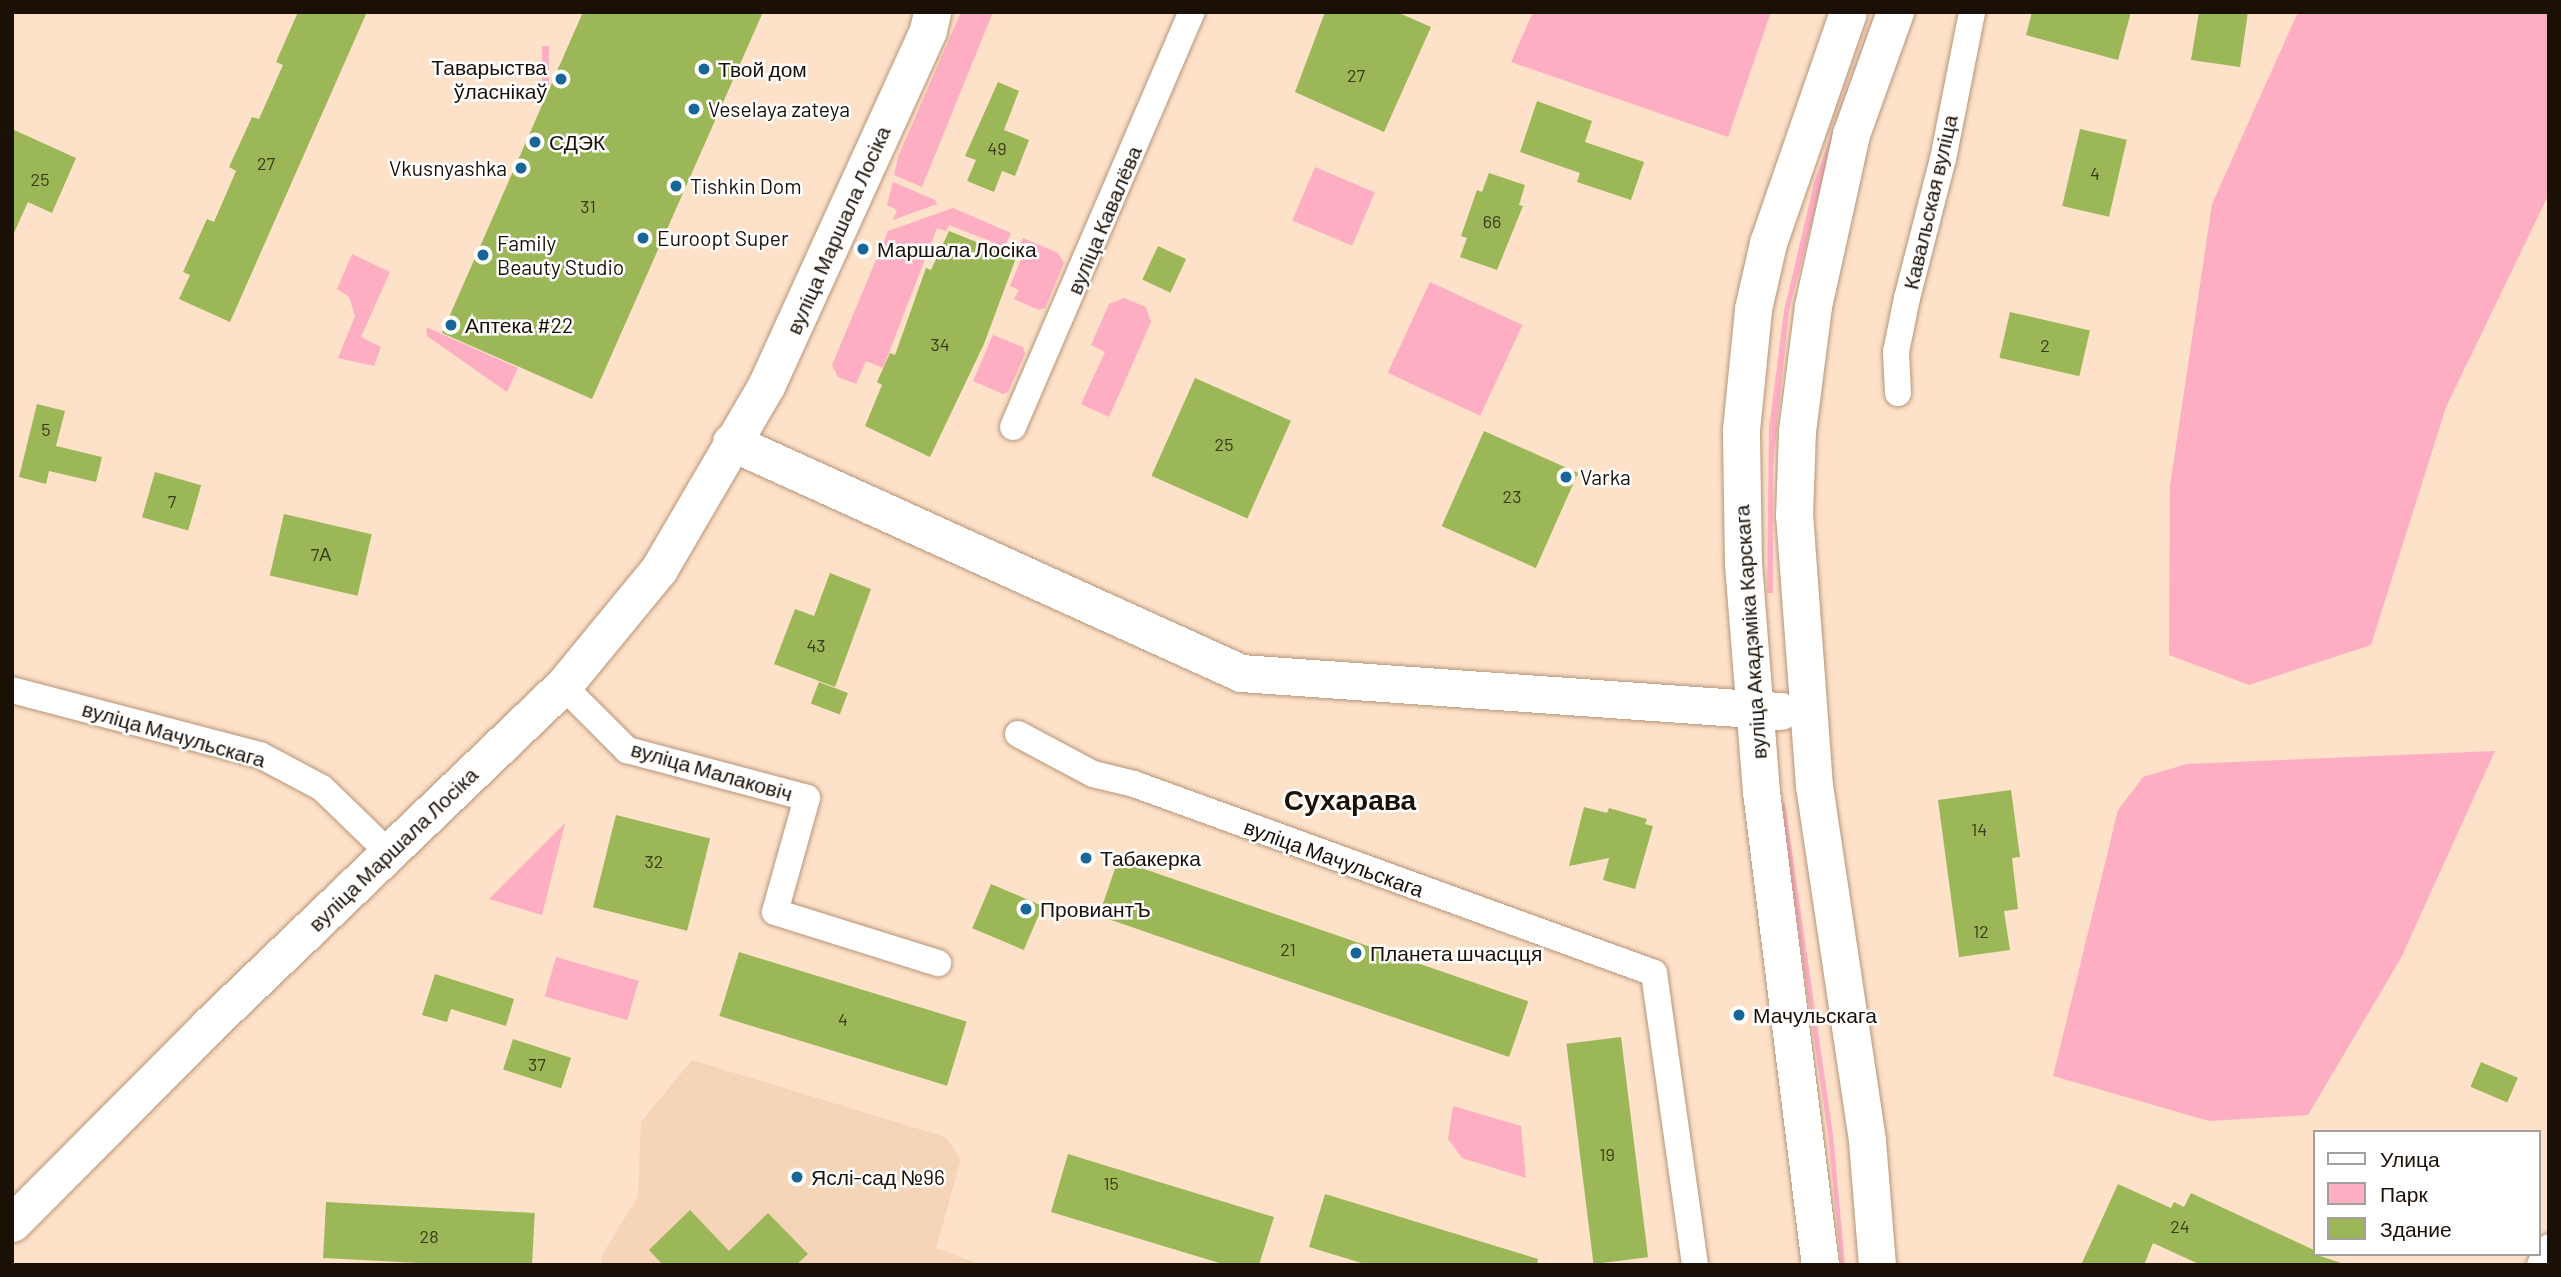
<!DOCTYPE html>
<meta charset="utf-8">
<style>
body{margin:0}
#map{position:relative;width:2561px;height:1277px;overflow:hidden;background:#fee1c9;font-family:Barlow,sans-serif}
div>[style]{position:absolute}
.built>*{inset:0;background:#f5d4b8}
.green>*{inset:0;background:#feaec3;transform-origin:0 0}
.building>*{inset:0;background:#9cb757;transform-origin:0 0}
.roads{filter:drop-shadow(0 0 2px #b69579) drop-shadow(0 0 2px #b69579)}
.street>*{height:26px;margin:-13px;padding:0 13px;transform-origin:13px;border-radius:13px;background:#fff}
.secondary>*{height:37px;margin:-18.5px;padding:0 18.5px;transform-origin:18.5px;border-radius:18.5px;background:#fff}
.dots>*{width:19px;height:19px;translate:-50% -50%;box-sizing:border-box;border:4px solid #fff;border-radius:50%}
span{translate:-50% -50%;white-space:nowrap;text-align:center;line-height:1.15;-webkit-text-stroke:5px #fff;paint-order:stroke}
.number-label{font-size:18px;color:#3b3a1a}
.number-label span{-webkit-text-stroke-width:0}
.poi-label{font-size:21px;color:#1b1006}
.right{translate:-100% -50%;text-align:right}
.left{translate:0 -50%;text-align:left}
.street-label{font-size:21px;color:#1b1006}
.district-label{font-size:28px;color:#1b1006;font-weight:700}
.frame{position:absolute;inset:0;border:14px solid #1b1006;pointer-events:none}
.legend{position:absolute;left:2313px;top:1130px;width:228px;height:126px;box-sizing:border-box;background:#fff;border:2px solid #a49f9b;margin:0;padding:9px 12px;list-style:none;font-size:21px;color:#1b1006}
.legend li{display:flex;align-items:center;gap:14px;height:35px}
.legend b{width:35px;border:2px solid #a49f9b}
</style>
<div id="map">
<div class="built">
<div style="clip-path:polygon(692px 1060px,945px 1137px,961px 1159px,936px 1248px,982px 1265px,602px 1265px,602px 1255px,638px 1196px,641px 1122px)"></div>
</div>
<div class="green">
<div style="clip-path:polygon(961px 12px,993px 12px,922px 187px,894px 175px,898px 157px)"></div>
<div style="clip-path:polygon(1533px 12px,1771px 12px,1728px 137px,1511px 62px)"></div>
<div style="clip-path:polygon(1875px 12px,1881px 12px,1829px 155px,1789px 311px,1773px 466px,1773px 593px,1767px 593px,1769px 428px,1784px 311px,1814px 183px)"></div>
<div style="clip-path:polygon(2298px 12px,2549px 12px,2549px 194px,2446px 407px,2371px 645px,2249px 685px,2169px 655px,2170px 486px,2212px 204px)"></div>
<div style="left:542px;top:46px;width:7px;height:163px"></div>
<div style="left:1315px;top:167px;width:65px;height:58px;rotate:23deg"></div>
<div style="clip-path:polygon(893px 182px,935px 200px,937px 204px,893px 220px,897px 210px,887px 205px)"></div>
<div style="clip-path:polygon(953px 208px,1011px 233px,1005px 247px,949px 225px,946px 231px,937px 228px,883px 368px,866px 361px,856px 384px,838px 377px,832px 365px,888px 231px)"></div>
<div style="clip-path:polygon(1023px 238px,1058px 253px,1064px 263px,1045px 308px,1039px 310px,1014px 299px,1019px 290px,1010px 286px,1022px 257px,1016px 254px)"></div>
<div style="clip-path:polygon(352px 254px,390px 272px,361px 337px,381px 347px,374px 366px,338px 358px,355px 316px,349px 297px,337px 289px)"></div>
<div style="left:1430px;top:282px;width:102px;height:100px;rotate:25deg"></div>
<div style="clip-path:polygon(1124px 298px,1146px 307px,1151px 322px,1109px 417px,1081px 404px,1105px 352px,1091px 345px,1109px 304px)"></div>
<div style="clip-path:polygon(426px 327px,518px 368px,507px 392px,427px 336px)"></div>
<div style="clip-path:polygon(993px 335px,1023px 347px,1025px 354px,1008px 392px,1003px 394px,973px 381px)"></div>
<div style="clip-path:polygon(2495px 751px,2401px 958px,2308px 1115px,2209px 1121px,2053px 1076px,2118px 810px,2143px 777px,2187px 764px)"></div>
<div style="clip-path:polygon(1785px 803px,1833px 1134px,1845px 1265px,1841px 1265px,1828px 1134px,1780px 804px)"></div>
<div style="clip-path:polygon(565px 823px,542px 915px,489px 899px)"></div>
<div style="left:556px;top:957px;width:86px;height:41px;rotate:16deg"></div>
<div style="clip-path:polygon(1453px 1106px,1521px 1126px,1526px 1178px,1462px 1158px,1448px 1139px)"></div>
</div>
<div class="building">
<div style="clip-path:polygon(298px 12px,367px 12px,230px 322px,179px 299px,190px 275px,183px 272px,207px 219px,214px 222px,236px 171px,229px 167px,252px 117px,259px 119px,283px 65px,276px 62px)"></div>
<div style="clip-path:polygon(583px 12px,763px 12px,592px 399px,442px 333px)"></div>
<div style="clip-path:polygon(1325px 12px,1397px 12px,1431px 27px,1384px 132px,1295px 92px)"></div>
<div style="clip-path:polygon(2032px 12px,2131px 12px,2118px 60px,2026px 35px)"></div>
<div style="clip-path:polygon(2199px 12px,2248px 12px,2240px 67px,2191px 60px)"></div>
<div style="clip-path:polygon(998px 82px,1019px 91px,1004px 130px,1029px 140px,1015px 176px,1002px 171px,994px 192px,967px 181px,976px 160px,965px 156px)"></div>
<div style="clip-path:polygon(1537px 101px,1592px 121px,1585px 142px,1644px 162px,1631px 200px,1577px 182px,1580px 173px,1520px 152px)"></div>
<div style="clip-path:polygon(12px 129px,76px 158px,52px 213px,28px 202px,12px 237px)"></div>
<div style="left:2080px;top:129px;width:48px;height:79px;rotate:13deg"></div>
<div style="clip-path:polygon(1489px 173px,1525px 185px,1519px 205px,1523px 206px,1497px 270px,1460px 257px,1467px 238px,1461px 236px,1477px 190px,1482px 192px)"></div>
<div style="clip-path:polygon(949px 231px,1016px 258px,984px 344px,930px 457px,865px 426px,882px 385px,877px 382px,890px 353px,895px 355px,926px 268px,931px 270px)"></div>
<div style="left:1158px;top:246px;width:31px;height:37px;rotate:25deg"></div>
<div style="left:2010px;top:312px;width:82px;height:47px;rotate:13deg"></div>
<div style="left:1195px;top:378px;width:105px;height:107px;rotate:24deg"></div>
<div style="clip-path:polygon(37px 404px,65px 411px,56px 446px,102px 457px,96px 482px,49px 471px,46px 484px,19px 477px)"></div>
<div style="left:1484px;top:431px;width:103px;height:104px;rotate:24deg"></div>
<div style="left:155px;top:472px;width:48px;height:47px;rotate:16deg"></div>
<div style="left:284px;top:514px;width:90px;height:63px;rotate:13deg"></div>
<div style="clip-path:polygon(830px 573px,871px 589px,835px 687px,774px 664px,795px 609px,814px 616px)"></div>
<div style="left:819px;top:682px;width:31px;height:23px;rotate:21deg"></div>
<div style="clip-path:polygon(2011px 790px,2020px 857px,2012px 858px,2018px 909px,2004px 911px,2010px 950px,1959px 957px,1938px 800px)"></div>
<div style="clip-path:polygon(1584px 807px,1607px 813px,1609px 808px,1647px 819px,1645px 824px,1653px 826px,1635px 889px,1603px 880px,1609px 858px,1569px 866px)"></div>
<div style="left:616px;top:815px;width:97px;height:95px;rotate:14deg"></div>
<div style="left:1118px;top:860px;width:434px;height:59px;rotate:19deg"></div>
<div style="left:991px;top:884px;width:56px;height:48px;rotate:23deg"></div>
<div style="left:739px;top:952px;width:238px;height:67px;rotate:17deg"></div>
<div style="clip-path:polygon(435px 974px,514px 999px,506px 1026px,451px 1009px,447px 1022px,422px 1015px)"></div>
<div style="left:1621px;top:1037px;width:222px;height:55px;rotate:83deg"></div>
<div style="left:513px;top:1039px;width:61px;height:32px;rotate:18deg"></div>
<div style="left:2481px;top:1062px;width:40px;height:27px;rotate:23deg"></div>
<div style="clip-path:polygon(1068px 1154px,1274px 1217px,1259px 1265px,1226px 1265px,1051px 1212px)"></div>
<div style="clip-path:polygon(2118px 1184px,2171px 1208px,2174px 1202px,2184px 1207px,2191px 1193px,2314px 1250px,2314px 1254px,2347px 1265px,2201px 1265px,2153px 1243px,2144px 1265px,2081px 1265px)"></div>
<div style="clip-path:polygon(1325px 1194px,1538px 1259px,1537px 1265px,1368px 1265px,1309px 1247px)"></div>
<div style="left:326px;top:1202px;width:209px;height:56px;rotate:3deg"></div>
<div style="clip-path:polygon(690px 1210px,729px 1251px,768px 1213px,808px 1254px,796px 1265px,663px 1265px,649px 1250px)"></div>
</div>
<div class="roads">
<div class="street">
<div style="left:1898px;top:393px;width:41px;rotate:-92.8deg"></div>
<div style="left:1896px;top:352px;width:55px;rotate:-78.5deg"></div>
<div style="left:1907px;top:298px;width:144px;rotate:-75.5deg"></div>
<div style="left:1943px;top:159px;width:150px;rotate:-78.8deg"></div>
<div style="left:1013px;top:427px;width:452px;rotate:-66.7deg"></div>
<div style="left:563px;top:686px;width:91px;rotate:45deg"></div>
<div style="left:627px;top:750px;width:186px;rotate:14.9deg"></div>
<div style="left:807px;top:798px;width:118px;rotate:105.7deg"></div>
<div style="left:775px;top:912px;width:171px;rotate:17.4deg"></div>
<div style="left:12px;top:690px;width:256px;rotate:14.7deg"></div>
<div style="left:260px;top:755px;width:70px;rotate:28deg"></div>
<div style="left:322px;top:788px;width:93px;rotate:44.1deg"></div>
<div style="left:1018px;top:734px;width:85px;rotate:28.1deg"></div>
<div style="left:1093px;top:774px;width:42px;rotate:13.7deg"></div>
<div style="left:1134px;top:784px;width:553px;rotate:19.97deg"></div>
<div style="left:1654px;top:973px;width:295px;rotate:82deg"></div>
<div style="left:2540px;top:1265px;width:20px;rotate:-63deg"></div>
</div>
<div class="secondary">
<div style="left:731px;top:442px;width:560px;rotate:24.37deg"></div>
<div style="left:1241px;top:673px;width:541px;rotate:4.03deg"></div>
<div style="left:12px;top:1223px;width:278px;rotate:-45.1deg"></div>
<div style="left:208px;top:1026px;width:492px;rotate:-43.8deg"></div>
<div style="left:563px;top:686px;width:151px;rotate:-50.6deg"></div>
<div style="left:659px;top:569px;width:212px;rotate:-59.7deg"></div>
<div style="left:766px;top:386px;width:391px;rotate:-65.5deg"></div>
<div style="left:928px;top:30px;width:18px;rotate:-77deg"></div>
<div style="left:1820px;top:1265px;width:477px;rotate:-97.1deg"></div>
<div style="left:1761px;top:792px;width:230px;rotate:-94.5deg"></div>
<div style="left:1743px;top:563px;width:133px;rotate:-90.9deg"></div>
<div style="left:1741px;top:430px;width:122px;rotate:-84.3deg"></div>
<div style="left:1753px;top:309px;width:68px;rotate:-77.2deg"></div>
<div style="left:1768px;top:243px;width:244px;rotate:-70.9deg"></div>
<div style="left:1877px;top:1265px;width:125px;rotate:-94.6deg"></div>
<div style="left:1867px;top:1140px;width:358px;rotate:-98.5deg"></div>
<div style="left:1814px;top:786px;width:271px;rotate:-94.2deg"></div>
<div style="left:1794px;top:516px;width:85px;rotate:-88deg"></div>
<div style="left:1797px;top:431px;width:126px;rotate:-82.7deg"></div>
<div style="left:1813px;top:306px;width:176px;rotate:-77.5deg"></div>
<div style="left:1851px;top:134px;width:130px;rotate:-70.2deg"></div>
</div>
</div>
<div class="dots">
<div style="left:704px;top:69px;background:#166698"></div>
<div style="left:561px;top:79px;background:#166698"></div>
<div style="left:694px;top:109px;background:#166698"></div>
<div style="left:535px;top:142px;background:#166698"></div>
<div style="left:521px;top:168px;background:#166698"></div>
<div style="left:676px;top:186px;background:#166698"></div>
<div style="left:643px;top:238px;background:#166698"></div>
<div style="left:863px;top:249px;background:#166698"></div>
<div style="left:483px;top:255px;background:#166698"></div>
<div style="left:451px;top:325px;background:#166698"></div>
<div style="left:1566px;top:477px;background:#166698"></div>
<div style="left:1086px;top:858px;background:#166698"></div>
<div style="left:1026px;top:909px;background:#166698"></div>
<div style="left:1356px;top:953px;background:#166698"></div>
<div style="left:1739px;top:1015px;background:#166698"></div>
<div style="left:797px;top:1177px;background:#166698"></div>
</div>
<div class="number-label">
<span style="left:1356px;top:75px">27</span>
<span style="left:997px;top:148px">49</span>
<span style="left:266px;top:163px">27</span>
<span style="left:2095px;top:173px">4</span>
<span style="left:40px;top:179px">25</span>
<span style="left:588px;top:206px">31</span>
<span style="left:1492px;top:221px">66</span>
<span style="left:940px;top:344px">34</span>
<span style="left:2045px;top:345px">2</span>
<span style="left:46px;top:429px">5</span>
<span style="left:1224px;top:444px">25</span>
<span style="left:1512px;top:496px">23</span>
<span style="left:172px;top:501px">7</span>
<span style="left:321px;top:554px">7А</span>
<span style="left:816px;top:645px">43</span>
<span style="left:1979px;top:829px">14</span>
<span style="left:654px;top:861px">32</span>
<span style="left:1981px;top:931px">12</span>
<span style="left:1288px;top:949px">21</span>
<span style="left:843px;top:1019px">4</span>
<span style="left:537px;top:1064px">37</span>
<span style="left:1607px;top:1154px">19</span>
<span style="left:1111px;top:1183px">15</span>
<span style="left:2180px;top:1226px">24</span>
<span style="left:429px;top:1236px">28</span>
</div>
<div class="poi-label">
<span class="right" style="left:547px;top:79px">Таварыства<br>ўласнікаў</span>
<span class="left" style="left:718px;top:69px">Твой дом</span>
<span class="left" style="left:708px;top:109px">Veselaya zateya</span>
<span class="left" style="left:549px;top:142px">СДЭК</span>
<span class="right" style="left:507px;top:168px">Vkusnyashka</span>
<span class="left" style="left:690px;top:186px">Tishkin Dom</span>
<span class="left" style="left:657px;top:238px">Euroopt Super</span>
<span class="left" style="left:497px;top:255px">Family<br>Beauty Studio</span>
<span class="left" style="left:877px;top:249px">Маршала Лосіка</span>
<span class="left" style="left:465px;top:325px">Аптека #22</span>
<span class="left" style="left:1580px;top:477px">Varka</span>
<span class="left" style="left:1100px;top:858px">Табакерка</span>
<span class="left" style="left:1040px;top:909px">ПровиантЪ</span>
<span class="left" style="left:1370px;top:953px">Планета шчасцця</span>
<span class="left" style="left:1753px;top:1015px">Мачульскага</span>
<span class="left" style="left:811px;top:1177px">Яслі-сад №96</span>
</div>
<div class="street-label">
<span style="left:1930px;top:202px;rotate:-77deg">Кавальская вуліца</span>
<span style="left:1104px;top:220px;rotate:-67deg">вуліца Кавалёва</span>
<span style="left:838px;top:230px;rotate:-66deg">вуліца Маршала Лосіка</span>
<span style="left:1750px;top:632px;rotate:-94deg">вуліца Акадэміка Карскага</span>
<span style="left:174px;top:734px;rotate:16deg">вуліца Мачульскага</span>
<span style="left:712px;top:771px;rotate:16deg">вуліца Малаковіч</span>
<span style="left:393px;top:849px;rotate:-44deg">вуліца Маршала Лосіка</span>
<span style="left:1334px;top:858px;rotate:20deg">вуліца Мачульскага</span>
</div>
<div class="district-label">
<span style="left:1350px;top:799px">Сухарава</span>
</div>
<div class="frame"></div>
<ul class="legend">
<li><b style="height:9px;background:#fff"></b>Улица</li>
<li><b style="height:19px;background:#feaec3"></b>Парк</li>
<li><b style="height:19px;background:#9cb757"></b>Здание</li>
</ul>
</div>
